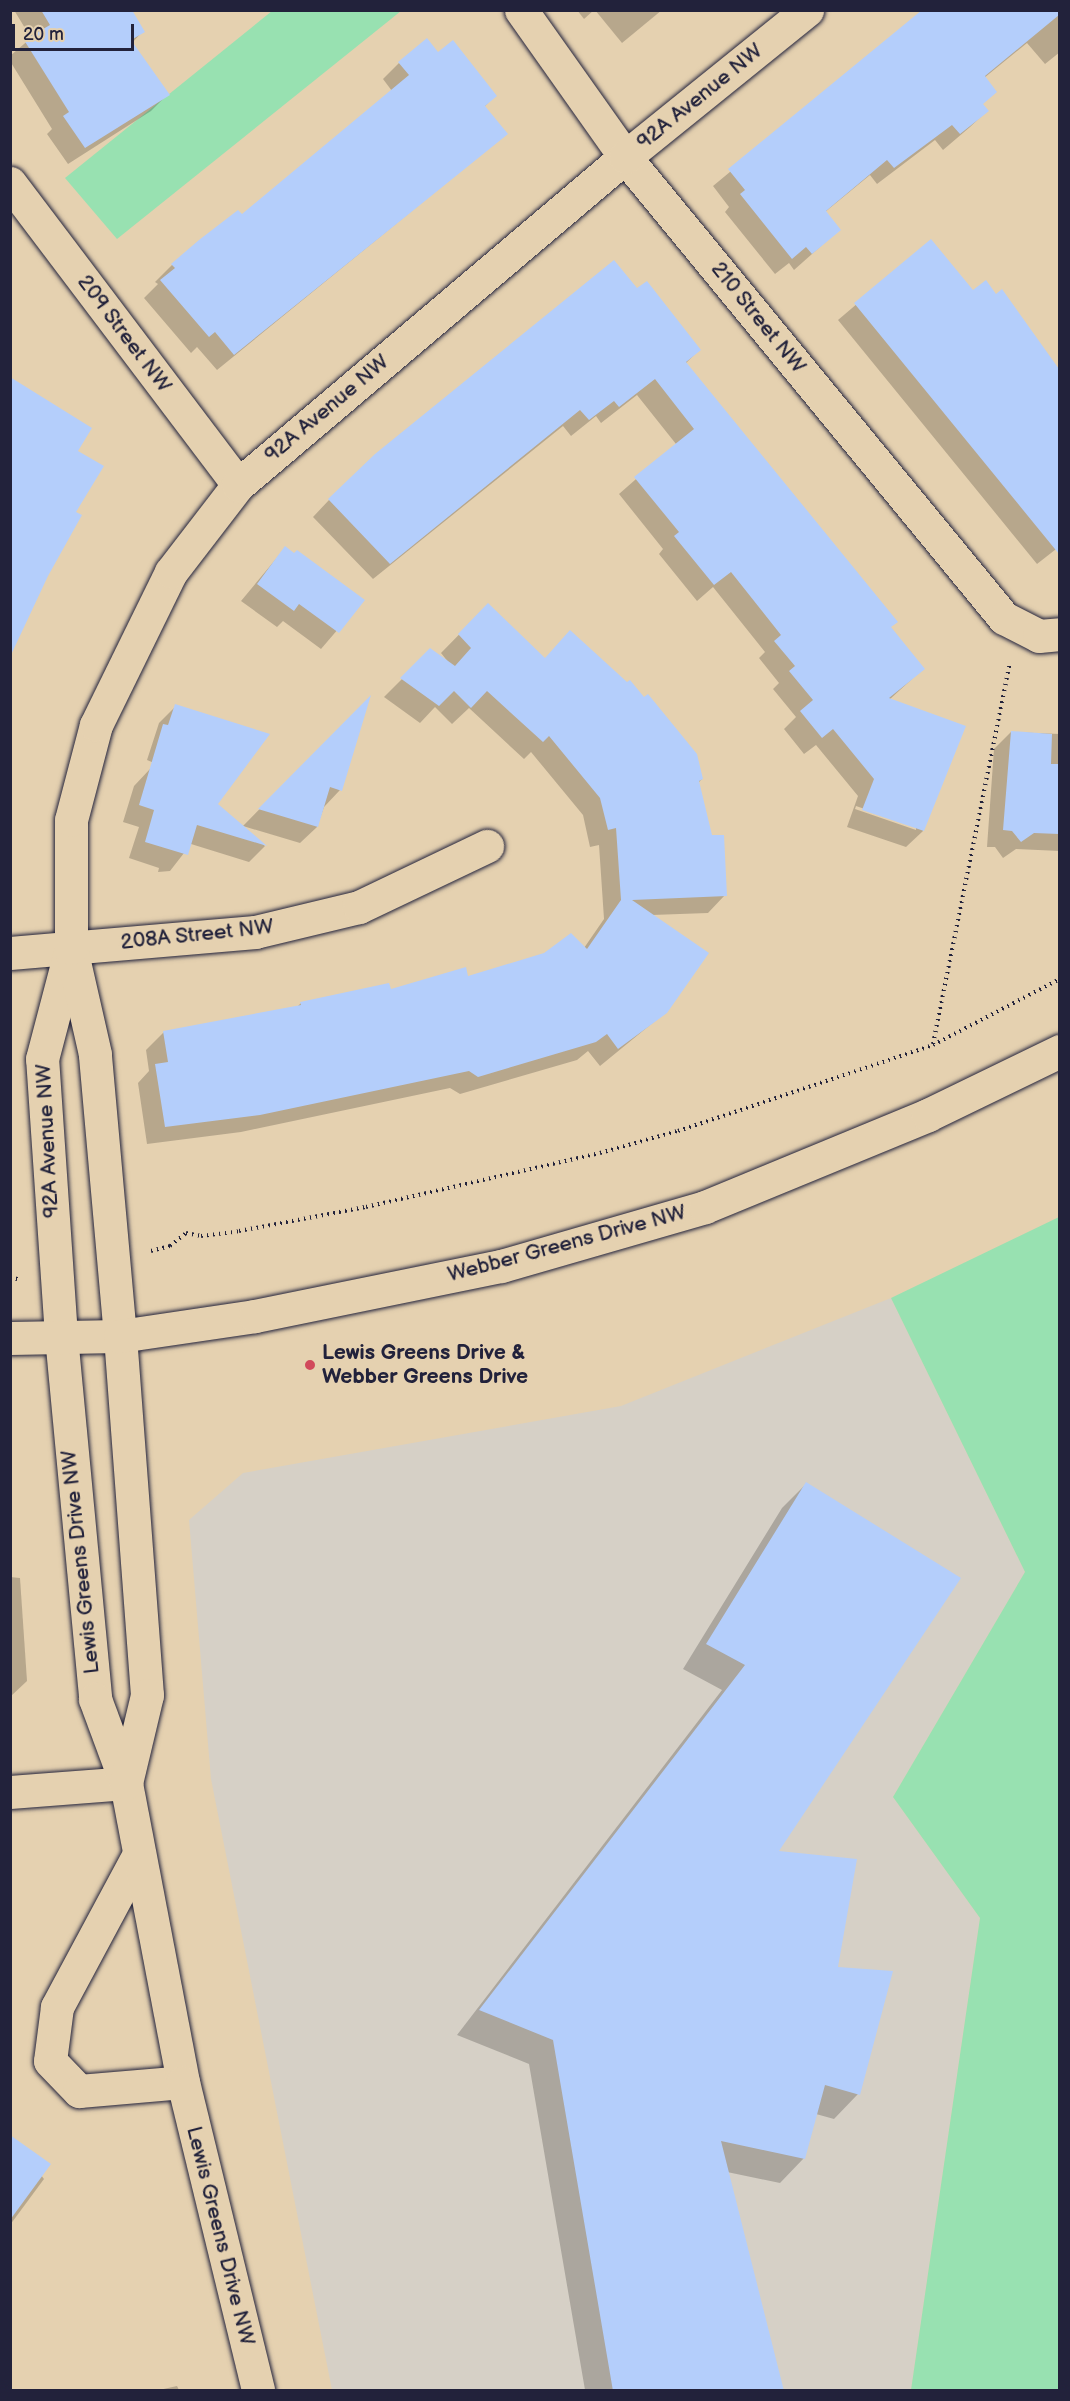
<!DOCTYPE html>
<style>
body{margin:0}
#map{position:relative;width:1070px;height:2401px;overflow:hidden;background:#e5d1b0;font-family:"Balsamiq Sans",sans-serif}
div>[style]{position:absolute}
.built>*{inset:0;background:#d6d0c6}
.green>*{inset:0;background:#98e1b1}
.shadow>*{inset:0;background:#0003}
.building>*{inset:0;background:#b4cefb}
.path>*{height:4px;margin-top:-2px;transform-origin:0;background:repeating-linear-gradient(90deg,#22223b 0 1.5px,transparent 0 6px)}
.roads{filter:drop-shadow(0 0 2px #22223b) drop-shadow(0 0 2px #22223b)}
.street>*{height:33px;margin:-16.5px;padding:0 16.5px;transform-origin:16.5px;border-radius:16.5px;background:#e5d1b0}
.secondary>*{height:33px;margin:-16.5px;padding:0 16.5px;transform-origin:16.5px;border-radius:16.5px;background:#e5d1b0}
.dots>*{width:16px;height:16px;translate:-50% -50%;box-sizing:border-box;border:3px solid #e5d1b0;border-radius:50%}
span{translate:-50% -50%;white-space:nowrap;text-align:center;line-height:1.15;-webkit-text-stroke:5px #e5d1b0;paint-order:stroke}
.street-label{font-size:21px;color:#22223b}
.poi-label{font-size:21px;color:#22223b;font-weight:700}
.left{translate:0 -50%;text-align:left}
.frame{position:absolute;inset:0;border:12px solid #22223b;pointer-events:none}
.scale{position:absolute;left:12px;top:24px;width:122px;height:27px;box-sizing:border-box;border:3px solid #22223b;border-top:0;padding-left:8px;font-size:18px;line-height:21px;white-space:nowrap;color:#22223b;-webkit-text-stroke:4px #e5d1b0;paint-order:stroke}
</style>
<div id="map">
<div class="built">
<div style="clip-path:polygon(891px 1298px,1025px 1572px,893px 1797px,980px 1918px,911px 2390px,332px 2390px,211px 1779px,189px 1520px,243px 1473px,621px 1406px)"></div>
</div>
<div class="green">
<div style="clip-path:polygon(272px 11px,401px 11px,117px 239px,65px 178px)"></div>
<div style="clip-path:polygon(1059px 1217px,1059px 2390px,911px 2390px,980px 1918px,893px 1797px,1025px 1572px,891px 1298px)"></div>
</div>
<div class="shadow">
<div style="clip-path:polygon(14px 10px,130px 10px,143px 31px,132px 43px,168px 94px,151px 111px,68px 164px,47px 134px,52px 129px,10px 61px,10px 56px,31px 38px)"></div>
<div style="clip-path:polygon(577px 10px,594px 10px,584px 19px)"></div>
<div style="clip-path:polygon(595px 10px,662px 10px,622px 43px)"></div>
<div style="clip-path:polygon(926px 10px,1060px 10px,1060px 52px,1045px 64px,1027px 43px,984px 78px,982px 105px,987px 111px,970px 127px,943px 150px,935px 140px,877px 184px,870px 175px,825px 212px,839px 230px,794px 270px,789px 263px,775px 274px,725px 212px,729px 207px,713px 186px)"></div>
<div style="clip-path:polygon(438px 54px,495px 96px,484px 107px,506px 134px,217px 370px,197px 347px,191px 353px,144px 298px,158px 284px,155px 282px,172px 265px,241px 216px,392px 91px,383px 79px,399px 63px)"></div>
<div style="clip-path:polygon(931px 241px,972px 292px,996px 296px,1001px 291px,1060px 371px,1060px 380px,1053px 388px,1060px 395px,1060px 546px,1037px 564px,838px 320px)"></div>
<div style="clip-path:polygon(evenodd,636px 290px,699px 350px,685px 364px,923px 669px,889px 700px,923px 831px,906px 847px,847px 827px,858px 796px,816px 745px,804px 754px,784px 729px,796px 717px,773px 689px,779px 683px,759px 658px,765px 652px,713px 587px,697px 601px,659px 554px,663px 549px,619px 494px,676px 444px,637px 395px,601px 423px,596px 416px,571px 436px,563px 426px,373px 579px,313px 517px,329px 500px,636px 290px,856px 806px,916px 827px,916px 830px,855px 809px,856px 806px)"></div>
<div style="clip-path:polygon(285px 548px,363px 600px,321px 649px,283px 621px,277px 627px,241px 601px)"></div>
<div style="clip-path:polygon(488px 605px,544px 659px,702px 779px,698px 783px,725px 895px,708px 913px,652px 915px,666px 1012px,600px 1066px,588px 1051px,577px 1060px,460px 1094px,450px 1088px,241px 1132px,147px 1144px,138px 1083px,149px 1071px,146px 1050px,164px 1032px,297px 1007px,301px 1003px,467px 978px,584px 948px,604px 919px,599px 845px,590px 847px,583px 815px,531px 752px,524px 759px,469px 708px,452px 724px,435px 707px,420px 723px,384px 697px,431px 650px,449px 663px,441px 653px)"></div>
<div style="clip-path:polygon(367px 700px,340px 790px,324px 807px,317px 827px,300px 843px,243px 826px)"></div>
<div style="clip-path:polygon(176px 706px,216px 804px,265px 846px,249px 862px,191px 844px,170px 871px,158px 872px,159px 868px,129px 858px,139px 827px,123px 822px,134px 786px,150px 769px,180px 774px,147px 760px,159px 723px)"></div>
<div style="clip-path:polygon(1011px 732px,1060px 734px,1060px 851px,1016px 849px,1003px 858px,995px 847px,987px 847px,994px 749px)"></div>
<div style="clip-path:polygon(806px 1484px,777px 1852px,836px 1968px,858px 2094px,834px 2119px,816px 2114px,804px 2158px,780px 2183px,727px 2172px,782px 2390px,585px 2390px,529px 2064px,457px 2035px,722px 1690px,683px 1669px,782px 1508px)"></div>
<div style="clip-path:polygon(10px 1577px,20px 1578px,27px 1681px,10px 1697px)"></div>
<div style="clip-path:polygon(10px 2136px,44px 2179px,10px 2225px)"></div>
<div style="clip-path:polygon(177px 2386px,179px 2390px,159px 2390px)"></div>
</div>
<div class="building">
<div style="clip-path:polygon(41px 10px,132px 10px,145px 32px,131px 40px,170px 95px,85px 148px,63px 116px,69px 112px,24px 40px,50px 25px)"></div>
<div style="clip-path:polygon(922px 10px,1059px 10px,1059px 15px,985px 76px,997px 92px,983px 104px,989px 111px,960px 134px,952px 125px,894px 168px,887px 160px,826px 211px,841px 230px,812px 254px,806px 247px,792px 259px,740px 194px,745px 190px,728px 169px)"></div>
<div style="clip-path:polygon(427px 38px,438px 52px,453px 40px,497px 96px,485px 106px,508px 134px,234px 355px,215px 332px,209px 337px,160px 280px,175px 268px,171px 264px,199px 240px,238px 210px,242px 214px,409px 75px,398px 62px)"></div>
<div style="clip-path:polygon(931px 239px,973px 290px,986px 280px,996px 294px,1002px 289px,1059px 369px,1059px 554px,854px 303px)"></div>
<div style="clip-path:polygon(614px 260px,637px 288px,647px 281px,701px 350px,686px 362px,898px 622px,891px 627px,925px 669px,889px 698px,966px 726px,924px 831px,862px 810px,874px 779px,833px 729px,822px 738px,800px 711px,813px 700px,789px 671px,795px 666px,774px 641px,781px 635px,731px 572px,714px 585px,674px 536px,679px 532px,634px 477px,694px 429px,655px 379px,619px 407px,614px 401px,589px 420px,580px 410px,390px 564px,328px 499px,375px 454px)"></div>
<div style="clip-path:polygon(10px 377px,92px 428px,78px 451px,104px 466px,76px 512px,82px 515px,48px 576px,10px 657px)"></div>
<div style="clip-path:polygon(285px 546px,294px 553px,297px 550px,365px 600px,339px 633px,299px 604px,294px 611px,257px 584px)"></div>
<div style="clip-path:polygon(488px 603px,545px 658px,570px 630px,627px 682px,630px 680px,644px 697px,648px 694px,697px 754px,703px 779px,699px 781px,712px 835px,724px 835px,727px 896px,632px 900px,709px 953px,667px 1013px,618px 1049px,607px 1034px,596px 1042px,478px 1077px,469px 1071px,260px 1115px,165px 1127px,155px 1064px,168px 1062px,163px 1031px,301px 1005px,300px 1002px,389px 983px,391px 989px,466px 967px,468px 976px,544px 953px,571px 933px,587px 949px,621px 900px,616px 828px,608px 830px,600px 798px,549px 736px,543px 742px,487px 691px,471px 708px,454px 691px,439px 706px,400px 678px,430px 648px,455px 666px,471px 648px,458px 634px)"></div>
<div style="clip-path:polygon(371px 695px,342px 791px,330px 787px,318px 827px,258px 809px)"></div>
<div style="clip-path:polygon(175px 704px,270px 734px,218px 804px,267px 846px,197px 825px,188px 855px,145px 842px,154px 810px,139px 805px,163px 724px,168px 725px)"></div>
<div style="clip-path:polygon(1011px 731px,1052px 734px,1051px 764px,1059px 764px,1059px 834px,1034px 833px,1021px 842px,1012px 831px,1003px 830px)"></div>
<div style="clip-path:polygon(806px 1482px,961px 1578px,779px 1851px,857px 1859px,838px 1967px,893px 1971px,860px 2095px,825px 2085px,805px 2159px,721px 2141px,784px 2391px,613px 2391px,553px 2040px,479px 2010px,745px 1665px,706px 1644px)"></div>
<div style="clip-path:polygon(10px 2135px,51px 2164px,10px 2220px)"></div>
</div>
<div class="path">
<div style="left:933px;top:1044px;width:389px;rotate:-78.6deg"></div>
<div style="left:151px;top:1251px;width:20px;rotate:-15deg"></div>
<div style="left:170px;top:1246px;width:21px;rotate:-39deg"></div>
<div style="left:186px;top:1233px;width:15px;rotate:11deg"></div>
<div style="left:201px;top:1236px;width:38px;rotate:-7deg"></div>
<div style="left:239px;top:1231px;width:129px;rotate:-10.7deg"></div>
<div style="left:366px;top:1207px;width:240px;rotate:-13deg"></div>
<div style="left:600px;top:1153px;width:81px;rotate:-15.8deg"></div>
<div style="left:678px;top:1131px;width:269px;rotate:-18.6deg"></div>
<div style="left:933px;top:1045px;width:143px;rotate:-27.5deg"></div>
<div style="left:10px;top:1277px;width:11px;rotate:15deg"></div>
</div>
<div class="roads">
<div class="street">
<div style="left:521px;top:10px;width:180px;rotate:54.7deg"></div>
<div style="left:625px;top:157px;width:597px;rotate:50.58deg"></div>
<div style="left:1004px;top:618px;width:39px;rotate:27deg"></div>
<div style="left:1039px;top:636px;width:21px;rotate:-5deg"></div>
<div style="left:10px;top:183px;width:378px;rotate:52.9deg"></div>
<div style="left:10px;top:953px;width:246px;rotate:-4.9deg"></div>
<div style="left:255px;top:932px;width:107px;rotate:-13.5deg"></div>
<div style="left:359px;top:907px;width:142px;rotate:-25.5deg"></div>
<div style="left:61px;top:1336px;width:278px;rotate:-93.9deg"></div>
<div style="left:42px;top:1059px;width:111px;rotate:-75.3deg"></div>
<div style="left:120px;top:1336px;width:283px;rotate:-95.1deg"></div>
<div style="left:95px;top:1054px;width:109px;rotate:-102.8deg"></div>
<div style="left:71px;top:948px;width:128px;rotate:-90deg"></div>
<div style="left:71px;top:820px;width:98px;rotate:-75.3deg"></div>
<div style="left:96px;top:725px;width:170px;rotate:-63.9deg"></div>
<div style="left:171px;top:572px;width:110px;rotate:-52.4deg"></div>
<div style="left:238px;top:485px;width:507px;rotate:-40.28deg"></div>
<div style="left:625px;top:157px;width:234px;rotate:-38.9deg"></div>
<div style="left:10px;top:1792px;width:116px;rotate:-4.4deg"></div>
<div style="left:139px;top:1854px;width:174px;rotate:118.2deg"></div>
<div style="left:57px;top:2007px;width:54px;rotate:97.4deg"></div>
<div style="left:50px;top:2061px;width:42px;rotate:46deg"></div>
<div style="left:79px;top:2091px;width:104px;rotate:-4.9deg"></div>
</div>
<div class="secondary">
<div style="left:61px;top:1336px;width:365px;rotate:84.6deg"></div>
<div style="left:95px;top:1699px;width:90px;rotate:69.7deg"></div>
<div style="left:126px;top:1783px;width:304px;rotate:79.2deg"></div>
<div style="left:183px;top:2082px;width:317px;rotate:76.3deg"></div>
<div style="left:120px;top:1336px;width:360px;rotate:85.7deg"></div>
<div style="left:147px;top:1695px;width:90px;rotate:103.4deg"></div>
<div style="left:10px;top:1338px;width:110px;rotate:-1deg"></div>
<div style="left:120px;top:1336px;width:136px;rotate:-8.4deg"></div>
<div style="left:255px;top:1316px;width:251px;rotate:-11.5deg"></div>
<div style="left:501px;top:1266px;width:212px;rotate:-16.1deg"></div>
<div style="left:705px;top:1207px;width:241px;rotate:-22.4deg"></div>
<div style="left:928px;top:1115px;width:147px;rotate:-25.9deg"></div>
</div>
</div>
<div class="dots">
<div style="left:310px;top:1365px;background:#d1495b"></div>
</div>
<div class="street-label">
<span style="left:700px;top:97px;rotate:-39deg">92A Avenue NW</span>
<span style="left:758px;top:318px;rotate:51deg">210 Street NW</span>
<span style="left:124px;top:334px;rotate:53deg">209 Street NW</span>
<span style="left:327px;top:409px;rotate:-40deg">92A Avenue NW</span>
<span style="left:197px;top:935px;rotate:-6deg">208A Street NW</span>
<span style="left:48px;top:1141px;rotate:-93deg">92A Avenue NW</span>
<span style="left:567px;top:1244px;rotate:-15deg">Webber Greens Drive NW</span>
<span style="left:81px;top:1562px;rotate:-96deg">Lewis Greens Drive NW</span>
<span style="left:220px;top:2236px;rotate:76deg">Lewis Greens Drive NW</span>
</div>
<div class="poi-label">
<span class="left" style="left:322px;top:1365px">Lewis Greens Drive &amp;<br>Webber Greens Drive</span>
</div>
<div class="frame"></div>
<div class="scale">20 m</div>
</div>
